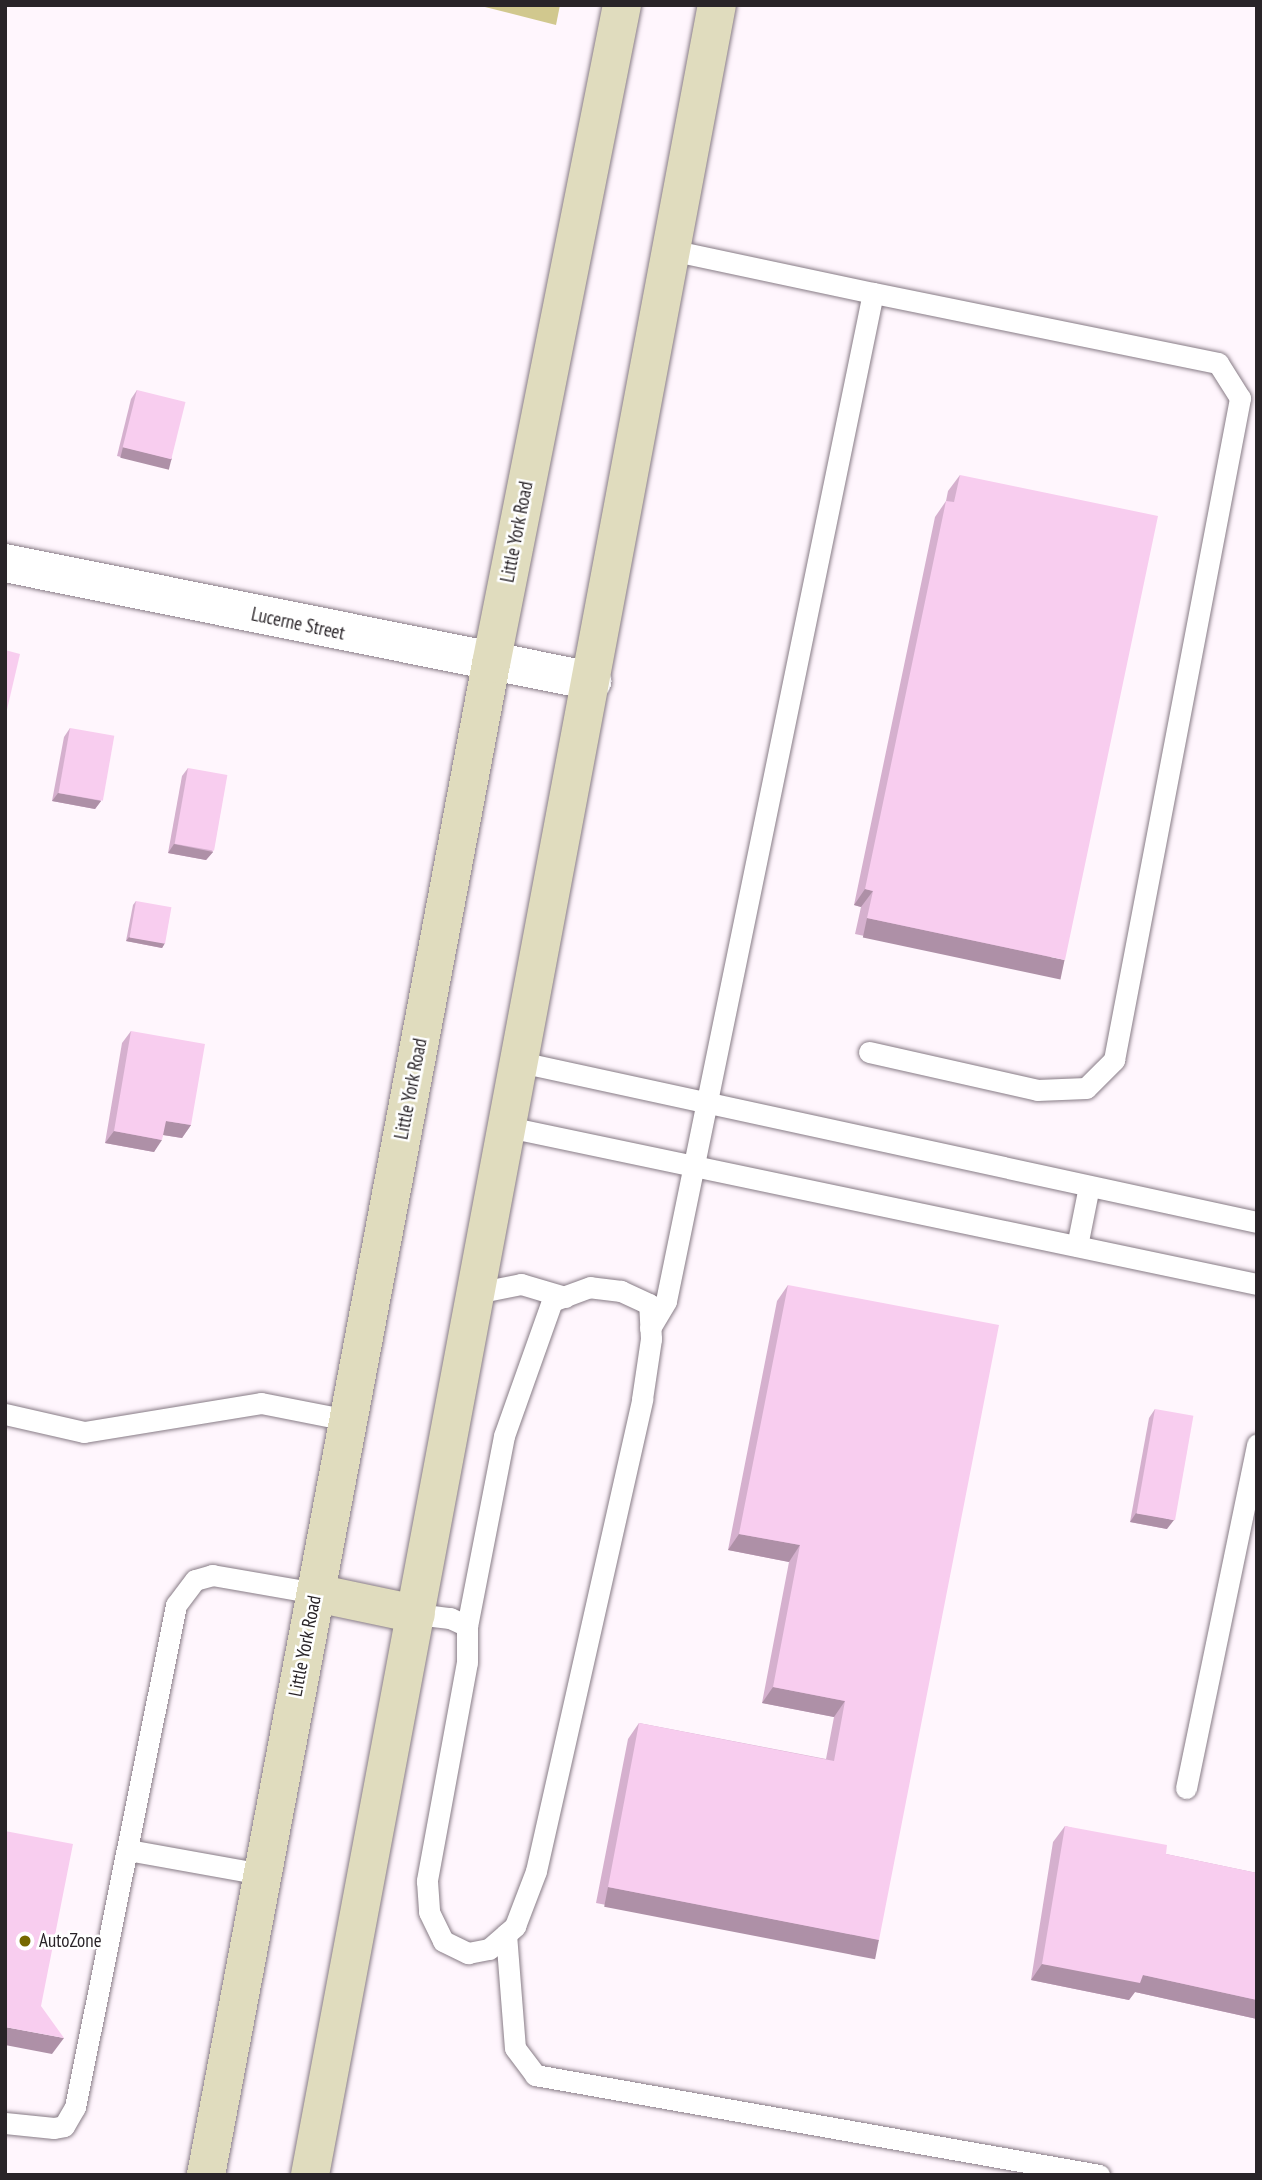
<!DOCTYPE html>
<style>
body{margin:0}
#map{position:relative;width:1262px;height:2180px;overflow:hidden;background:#fff6fd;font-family:"PT Sans Narrow",sans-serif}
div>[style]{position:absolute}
.green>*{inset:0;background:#d1c88e}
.roads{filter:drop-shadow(0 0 2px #887c86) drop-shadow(0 0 2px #887c86)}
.lane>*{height:21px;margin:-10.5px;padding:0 10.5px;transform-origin:10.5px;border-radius:10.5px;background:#fff}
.street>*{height:38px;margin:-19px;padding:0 19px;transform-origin:19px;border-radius:19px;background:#fff}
.secondary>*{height:38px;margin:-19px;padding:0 19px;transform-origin:19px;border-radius:19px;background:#e0dcbe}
.wall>*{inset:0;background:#d5b0ce}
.shaded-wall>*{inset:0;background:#ae90a7;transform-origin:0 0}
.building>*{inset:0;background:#f8cdef;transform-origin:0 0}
.dots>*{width:19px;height:19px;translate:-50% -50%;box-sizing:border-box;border:4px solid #fff;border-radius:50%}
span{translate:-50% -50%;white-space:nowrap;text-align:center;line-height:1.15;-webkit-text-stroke:5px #fff;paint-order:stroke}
.street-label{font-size:19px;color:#292428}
.poi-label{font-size:19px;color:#292428}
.left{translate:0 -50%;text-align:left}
.frame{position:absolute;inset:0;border:7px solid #292428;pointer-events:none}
</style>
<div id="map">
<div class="green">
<div style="clip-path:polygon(477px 5px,560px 5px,556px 25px)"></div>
</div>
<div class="roads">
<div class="lane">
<div style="left:869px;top:1052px;width:172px;rotate:12.7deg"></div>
<div style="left:1037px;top:1090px;width:49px;rotate:-2.3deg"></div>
<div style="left:1086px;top:1088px;width:40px;rotate:-45deg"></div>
<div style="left:1114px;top:1060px;width:674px;rotate:-79.22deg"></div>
<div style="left:1240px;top:398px;width:41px;rotate:-122.2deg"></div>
<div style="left:1218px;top:363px;width:352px;rotate:-168.5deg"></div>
<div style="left:520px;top:1062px;width:754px;rotate:12.25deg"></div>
<div style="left:508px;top:1127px;width:765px;rotate:11.84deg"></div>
<div style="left:1077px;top:1246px;width:61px;rotate:-78.7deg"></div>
<div style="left:476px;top:1293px;width:46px;rotate:-11.3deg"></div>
<div style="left:521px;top:1284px;width:46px;rotate:16.5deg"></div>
<div style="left:650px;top:1328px;width:31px;rotate:-59deg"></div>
<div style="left:666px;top:1301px;width:1029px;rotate:-78.4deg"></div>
<div style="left:873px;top:293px;width:207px;rotate:-168deg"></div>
<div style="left:5px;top:1414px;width:81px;rotate:12.8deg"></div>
<div style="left:84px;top:1432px;width:179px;rotate:-9.3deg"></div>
<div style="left:261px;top:1403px;width:89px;rotate:11.1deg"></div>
<div style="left:416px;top:1614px;width:34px;rotate:7deg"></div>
<div style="left:450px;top:1618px;width:19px;rotate:25deg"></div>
<div style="left:467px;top:1626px;width:36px;rotate:90deg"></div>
<div style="left:467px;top:1662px;width:223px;rotate:100.4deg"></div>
<div style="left:427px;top:1881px;width:31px;rotate:86deg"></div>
<div style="left:429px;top:1912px;width:32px;rotate:64deg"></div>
<div style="left:443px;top:1941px;width:28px;rotate:26deg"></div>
<div style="left:468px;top:1953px;width:21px;rotate:-11deg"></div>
<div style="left:489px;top:1949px;width:35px;rotate:-41deg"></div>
<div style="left:515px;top:1926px;width:59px;rotate:-69.1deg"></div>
<div style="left:536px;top:1871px;width:484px;rotate:-77.3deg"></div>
<div style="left:642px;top:1399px;width:61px;rotate:-81.5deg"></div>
<div style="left:651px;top:1339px;width:35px;rotate:-93deg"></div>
<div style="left:649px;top:1304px;width:31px;rotate:-155deg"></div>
<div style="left:621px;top:1291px;width:31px;rotate:-173deg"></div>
<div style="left:590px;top:1287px;width:40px;rotate:159.8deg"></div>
<div style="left:552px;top:1301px;width:143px;rotate:109.6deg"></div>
<div style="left:504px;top:1436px;width:194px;rotate:101deg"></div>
<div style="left:1186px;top:1788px;width:351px;rotate:-78.3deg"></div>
<div style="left:128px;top:1850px;width:136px;rotate:10.2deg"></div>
<div style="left:506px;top:1934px;width:114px;rotate:85.5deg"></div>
<div style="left:515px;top:2048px;width:34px;rotate:53deg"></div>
<div style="left:535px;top:2075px;width:573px;rotate:10.05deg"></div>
<div style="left:5px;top:2123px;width:49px;rotate:5.8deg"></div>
<div style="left:54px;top:2128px;width:10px;rotate:-11deg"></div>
<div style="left:64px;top:2126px;width:22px;rotate:-60deg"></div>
<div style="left:75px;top:2107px;width:512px;rotate:-78.62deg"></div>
<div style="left:176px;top:1605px;width:31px;rotate:-53deg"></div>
<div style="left:195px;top:1580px;width:18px;rotate:-16deg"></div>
<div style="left:212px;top:1575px;width:106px;rotate:9.8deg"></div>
</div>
<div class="street">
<div style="left:5px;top:563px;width:599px;rotate:11.37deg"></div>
</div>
<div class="secondary">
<div style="left:316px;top:1593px;width:102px;rotate:11.9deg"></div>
<div style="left:206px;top:2175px;width:1538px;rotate:-79.32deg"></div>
<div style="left:491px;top:664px;width:672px;rotate:-78.76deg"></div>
<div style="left:310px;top:2175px;width:2208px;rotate:-79.38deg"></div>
</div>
</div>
<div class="wall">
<div style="clip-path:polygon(137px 390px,172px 459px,166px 468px,117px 456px,131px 399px)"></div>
<div style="clip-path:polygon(960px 475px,1054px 976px,855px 934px,861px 907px,854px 905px,935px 517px,946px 501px,948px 491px)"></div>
<div style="clip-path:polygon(70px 728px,101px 801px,95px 809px,52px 801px,64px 737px)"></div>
<div style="clip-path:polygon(188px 768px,213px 852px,206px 860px,168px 853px,182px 776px)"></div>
<div style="clip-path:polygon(136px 901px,165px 943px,162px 948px,126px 941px,133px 905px)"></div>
<div style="clip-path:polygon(131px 1031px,191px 1125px,182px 1138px,163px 1135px,154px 1152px,105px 1143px,122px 1043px)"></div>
<div style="clip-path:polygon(788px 1285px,879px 1940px,868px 1956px,596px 1903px,628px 1739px,639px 1723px,826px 1759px,834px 1717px,762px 1703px,789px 1562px,728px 1550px,777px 1301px)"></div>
<div style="clip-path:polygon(1155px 1409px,1167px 1529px,1130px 1522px,1149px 1418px)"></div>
<div style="clip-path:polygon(1065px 1826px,1166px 1854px,1257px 1873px,1257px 2019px,1135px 1992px,1129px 2000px,1031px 1980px,1053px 1842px)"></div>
</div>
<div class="shaded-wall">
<div style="left:123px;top:447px;width:50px;height:11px;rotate:14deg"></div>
<div style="clip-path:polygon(58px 793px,101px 801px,95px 809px,52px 801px)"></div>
<div style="clip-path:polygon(174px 844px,213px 852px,206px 860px,168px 853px)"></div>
<div style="clip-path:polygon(865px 889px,873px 891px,861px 907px,854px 905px)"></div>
<div style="left:867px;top:918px;width:202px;height:20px;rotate:12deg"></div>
<div style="clip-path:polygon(129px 937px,165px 943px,162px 948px,126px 941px)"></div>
<div style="clip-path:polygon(166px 1121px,191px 1125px,182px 1138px,157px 1134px)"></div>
<div style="clip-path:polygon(114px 1131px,162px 1140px,154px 1152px,105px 1143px)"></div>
<div style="clip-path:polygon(1136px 1513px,1174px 1520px,1167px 1529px,1130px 1522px)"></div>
<div style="clip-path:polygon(739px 1534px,800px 1545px,789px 1562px,728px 1550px)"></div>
<div style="clip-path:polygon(773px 1687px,845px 1701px,834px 1717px,762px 1703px)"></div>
<div style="left:608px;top:1887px;width:276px;height:20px;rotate:11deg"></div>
<div style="clip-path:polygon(1042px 1964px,1143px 1975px,1257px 2000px,1257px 2019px,1135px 1992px,1129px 2000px,1031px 1980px)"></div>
<div style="clip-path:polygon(5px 2027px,64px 2038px,52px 2054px,5px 2045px)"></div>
</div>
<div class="building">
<div style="left:137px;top:390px;width:50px;height:59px;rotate:14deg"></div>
<div style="clip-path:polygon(960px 475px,1158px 516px,1065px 960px,867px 918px,873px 891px,865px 889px,946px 501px,954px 502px)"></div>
<div style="clip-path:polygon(5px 650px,20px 654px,5px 718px)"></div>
<div style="left:70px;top:728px;width:45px;height:66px;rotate:10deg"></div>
<div style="left:188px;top:768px;width:40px;height:77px;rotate:10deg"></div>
<div style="left:136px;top:901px;width:36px;height:37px;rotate:10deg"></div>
<div style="clip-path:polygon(131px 1031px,205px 1044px,191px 1125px,166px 1121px,162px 1140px,114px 1131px)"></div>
<div style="clip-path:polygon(788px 1285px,999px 1325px,879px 1940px,608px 1887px,639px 1723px,834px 1761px,845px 1701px,773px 1687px,800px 1545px,739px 1534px)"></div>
<div style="left:1155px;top:1409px;width:39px;height:106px;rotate:10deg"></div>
<div style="clip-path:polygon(1065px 1826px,1167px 1845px,1166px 1854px,1257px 1873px,1257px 2000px,1143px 1975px,1140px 1983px,1042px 1964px)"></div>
<div style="clip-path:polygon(5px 1831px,73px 1844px,41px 2006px,64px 2038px,5px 2027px)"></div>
</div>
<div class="dots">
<div style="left:25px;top:1941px;background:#766800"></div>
</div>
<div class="street-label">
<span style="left:517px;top:532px;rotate:-79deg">Little York Road</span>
<span style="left:298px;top:624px;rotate:12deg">Lucerne Street</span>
<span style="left:411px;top:1089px;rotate:-79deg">Little York Road</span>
<span style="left:305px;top:1646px;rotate:-79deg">Little York Road</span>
</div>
<div class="poi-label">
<span class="left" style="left:39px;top:1941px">AutoZone</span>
</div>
<div class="frame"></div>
</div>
